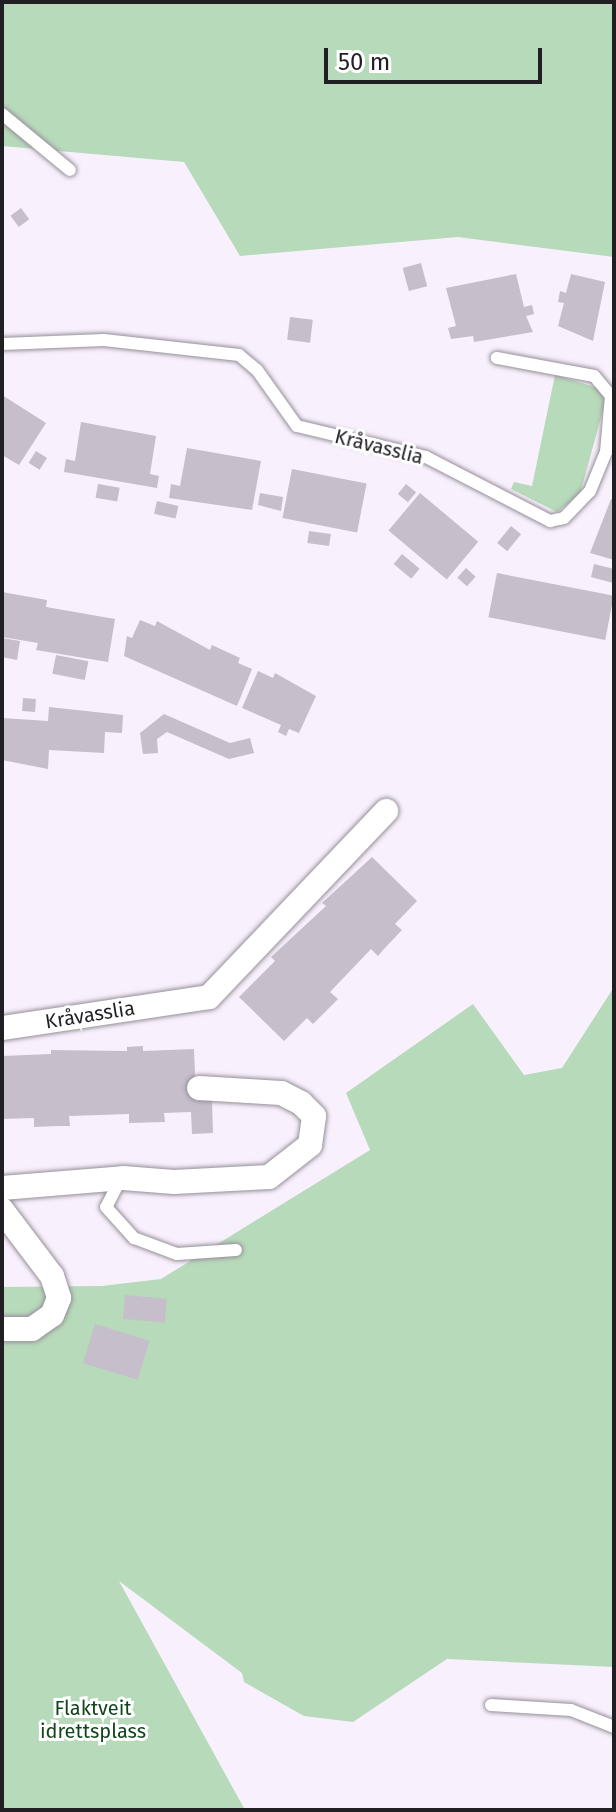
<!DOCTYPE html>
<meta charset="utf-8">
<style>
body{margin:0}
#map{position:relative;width:616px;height:1812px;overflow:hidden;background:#f8f0fc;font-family:"Fira Sans",sans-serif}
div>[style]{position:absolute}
.green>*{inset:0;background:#b7daba}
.building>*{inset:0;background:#c6beca;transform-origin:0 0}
.roads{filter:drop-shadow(0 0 2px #968f9a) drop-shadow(0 0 2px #968f9a)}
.lane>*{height:12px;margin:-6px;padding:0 6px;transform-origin:6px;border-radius:6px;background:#fff}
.street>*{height:24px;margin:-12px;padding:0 12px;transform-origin:12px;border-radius:12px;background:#fff}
span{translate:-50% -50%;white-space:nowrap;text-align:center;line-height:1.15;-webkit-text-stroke:6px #fff;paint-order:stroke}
.street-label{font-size:20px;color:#221f24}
.park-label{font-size:20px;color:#13451c}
.frame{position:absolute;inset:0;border:4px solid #221f24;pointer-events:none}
.scale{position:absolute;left:324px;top:48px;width:218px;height:36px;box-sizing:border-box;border:4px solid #221f24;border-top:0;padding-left:10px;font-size:24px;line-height:28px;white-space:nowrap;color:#221f24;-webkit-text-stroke:6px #fff;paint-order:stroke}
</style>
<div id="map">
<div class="green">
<div style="clip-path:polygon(2px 2px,614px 2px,614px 257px,458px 237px,240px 256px,184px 162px,2px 146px)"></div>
<div style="clip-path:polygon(555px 375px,601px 389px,605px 403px,580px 494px,557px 512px,511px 489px,514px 482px,532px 486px)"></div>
<div style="clip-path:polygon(614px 987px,614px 1667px,447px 1659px,353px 1722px,304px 1716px,244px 1682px,242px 1673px,119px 1581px,245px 1810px,2px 1810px,2px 1287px,102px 1286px,161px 1279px,370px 1150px,346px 1093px,473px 1004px,524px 1075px,562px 1068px)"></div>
</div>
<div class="building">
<div style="left:21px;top:208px;width:14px;height:13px;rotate:54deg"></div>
<div style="left:421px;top:263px;width:24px;height:19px;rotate:75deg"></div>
<div style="clip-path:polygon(516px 274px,524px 307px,532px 305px,534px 314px,526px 316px,533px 332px,474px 342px,473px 336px,451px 339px,448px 328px,456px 326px,446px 288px)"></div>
<div style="clip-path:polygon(571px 274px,605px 282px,593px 341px,558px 326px,564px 303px,558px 302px,560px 291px,566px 293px)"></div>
<div style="left:290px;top:317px;width:23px;height:23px;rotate:7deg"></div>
<div style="clip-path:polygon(2px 395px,46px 423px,19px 465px,2px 455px)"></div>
<div style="clip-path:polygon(81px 422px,156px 436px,150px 474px,159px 476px,157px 488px,64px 472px,66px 459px,75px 461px)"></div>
<div style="clip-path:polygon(187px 448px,261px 461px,252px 510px,169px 498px,171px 484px,180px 486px)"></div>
<div style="left:36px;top:451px;width:13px;height:14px;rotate:32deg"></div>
<div style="left:292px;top:469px;width:76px;height:50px;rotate:11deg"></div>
<div style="left:98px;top:484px;width:22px;height:14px;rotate:10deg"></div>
<div style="left:406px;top:484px;width:13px;height:13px;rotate:39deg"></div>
<div style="clip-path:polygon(260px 493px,283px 497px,281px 511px,258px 505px)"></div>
<div style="left:420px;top:493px;width:76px;height:49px;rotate:40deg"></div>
<div style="clip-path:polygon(611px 499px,614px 500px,614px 560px,590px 553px)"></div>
<div style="left:157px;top:501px;width:22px;height:13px;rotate:13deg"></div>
<div style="left:511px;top:526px;width:13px;height:22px;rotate:39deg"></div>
<div style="left:309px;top:531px;width:22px;height:12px;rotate:8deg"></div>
<div style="left:402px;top:554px;width:23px;height:13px;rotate:40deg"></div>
<div style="clip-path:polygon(594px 564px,614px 569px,613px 583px,591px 577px)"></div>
<div style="left:466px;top:568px;width:13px;height:13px;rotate:42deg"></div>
<div style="left:497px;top:573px;width:119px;height:45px;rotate:11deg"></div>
<div style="clip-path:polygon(2px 592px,47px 600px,46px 607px,115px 619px,108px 662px,36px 650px,38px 643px,2px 637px)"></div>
<div style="clip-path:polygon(140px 620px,155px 626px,157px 621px,210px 650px,212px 645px,240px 658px,238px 663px,252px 669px,237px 706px,124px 656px,127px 636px,132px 638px)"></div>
<div style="clip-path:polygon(2px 638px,20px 641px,17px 660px,2px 657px)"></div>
<div style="left:56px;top:655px;width:33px;height:19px;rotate:11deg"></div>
<div style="clip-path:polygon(258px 671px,273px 678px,275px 673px,316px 696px,299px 733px,289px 729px,286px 736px,278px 732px,281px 725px,242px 708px)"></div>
<div style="left:23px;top:698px;width:13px;height:13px;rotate:4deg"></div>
<div style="clip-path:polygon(49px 707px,123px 715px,122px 733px,105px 732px,104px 753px,49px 750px,48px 769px,2px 760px,2px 718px,48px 721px)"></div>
<div style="clip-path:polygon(164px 714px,230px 743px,250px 738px,254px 753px,229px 759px,167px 732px,157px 739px,158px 753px,143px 754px,140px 733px)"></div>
<div style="clip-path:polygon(372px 857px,417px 901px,395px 924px,402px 930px,383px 950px,378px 956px,371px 949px,330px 992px,338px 999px,313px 1024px,307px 1018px,284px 1041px,239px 997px,275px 961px,271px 957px,326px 906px,322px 903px)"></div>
<div style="clip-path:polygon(143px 1046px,143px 1051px,194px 1049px,196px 1101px,212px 1100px,213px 1133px,192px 1134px,191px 1112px,164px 1113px,165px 1122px,129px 1123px,129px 1114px,69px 1116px,70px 1126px,58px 1126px,34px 1127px,34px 1118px,2px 1119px,2px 1056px,51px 1054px,51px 1050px,127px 1051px,127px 1047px)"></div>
<div style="left:125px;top:1295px;width:42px;height:24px;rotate:5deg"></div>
<div style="left:95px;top:1324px;width:57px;height:41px;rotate:17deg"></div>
</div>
<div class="roads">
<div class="lane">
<div style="left:2px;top:114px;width:88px;rotate:39.5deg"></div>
<div style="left:2px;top:344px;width:102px;rotate:-2.2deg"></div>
<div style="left:104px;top:340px;width:136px;rotate:6.3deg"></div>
<div style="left:239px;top:355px;width:23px;rotate:40deg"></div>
<div style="left:257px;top:370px;width:69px;rotate:54.5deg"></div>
<div style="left:297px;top:426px;width:133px;rotate:13.5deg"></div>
<div style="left:426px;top:457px;width:140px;rotate:27.3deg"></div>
<div style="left:550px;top:521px;width:14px;rotate:-12deg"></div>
<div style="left:564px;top:518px;width:37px;rotate:-46deg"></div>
<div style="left:590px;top:491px;width:42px;rotate:-67.7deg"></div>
<div style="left:606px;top:452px;width:56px;rotate:-84.9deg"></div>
<div style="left:611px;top:396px;width:26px;rotate:-130deg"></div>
<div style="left:594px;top:376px;width:99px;rotate:-169.5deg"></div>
<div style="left:120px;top:1180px;width:30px;rotate:117deg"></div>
<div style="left:106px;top:1207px;width:42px;rotate:47.9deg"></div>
<div style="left:134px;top:1238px;width:46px;rotate:20.4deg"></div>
<div style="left:177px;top:1254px;width:59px;rotate:-3.9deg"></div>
<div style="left:491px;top:1705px;width:80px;rotate:3.6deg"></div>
<div style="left:571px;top:1710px;width:46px;rotate:21.6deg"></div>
</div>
<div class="street">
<div style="left:2px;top:1028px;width:209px;rotate:-8.5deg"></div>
<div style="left:209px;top:997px;width:257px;rotate:-46.4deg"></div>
<div style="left:2px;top:1188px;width:121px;rotate:-4.7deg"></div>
<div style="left:123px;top:1178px;width:51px;rotate:4.5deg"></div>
<div style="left:174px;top:1182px;width:95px;rotate:-3deg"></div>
<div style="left:269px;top:1177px;width:52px;rotate:-38deg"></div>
<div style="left:310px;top:1145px;width:29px;rotate:-82deg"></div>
<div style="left:314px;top:1116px;width:18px;rotate:-135deg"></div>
<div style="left:301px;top:1103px;width:22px;rotate:-153deg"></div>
<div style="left:281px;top:1093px;width:82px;rotate:-176.5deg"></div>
<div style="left:2px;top:1210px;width:83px;rotate:52.9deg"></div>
<div style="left:52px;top:1276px;width:23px;rotate:72deg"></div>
<div style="left:59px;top:1298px;width:18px;rotate:112deg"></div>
<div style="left:52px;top:1315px;width:24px;rotate:145deg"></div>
<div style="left:32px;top:1329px;width:30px;rotate:180deg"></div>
</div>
</div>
<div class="street-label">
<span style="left:379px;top:447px;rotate:14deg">Kråvasslia</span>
<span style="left:90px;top:1015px;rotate:-9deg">Kråvasslia</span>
</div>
<div class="park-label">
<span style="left:93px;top:1720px">Flaktveit<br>idrettsplass</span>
</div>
<div class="frame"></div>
<div class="scale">50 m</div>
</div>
